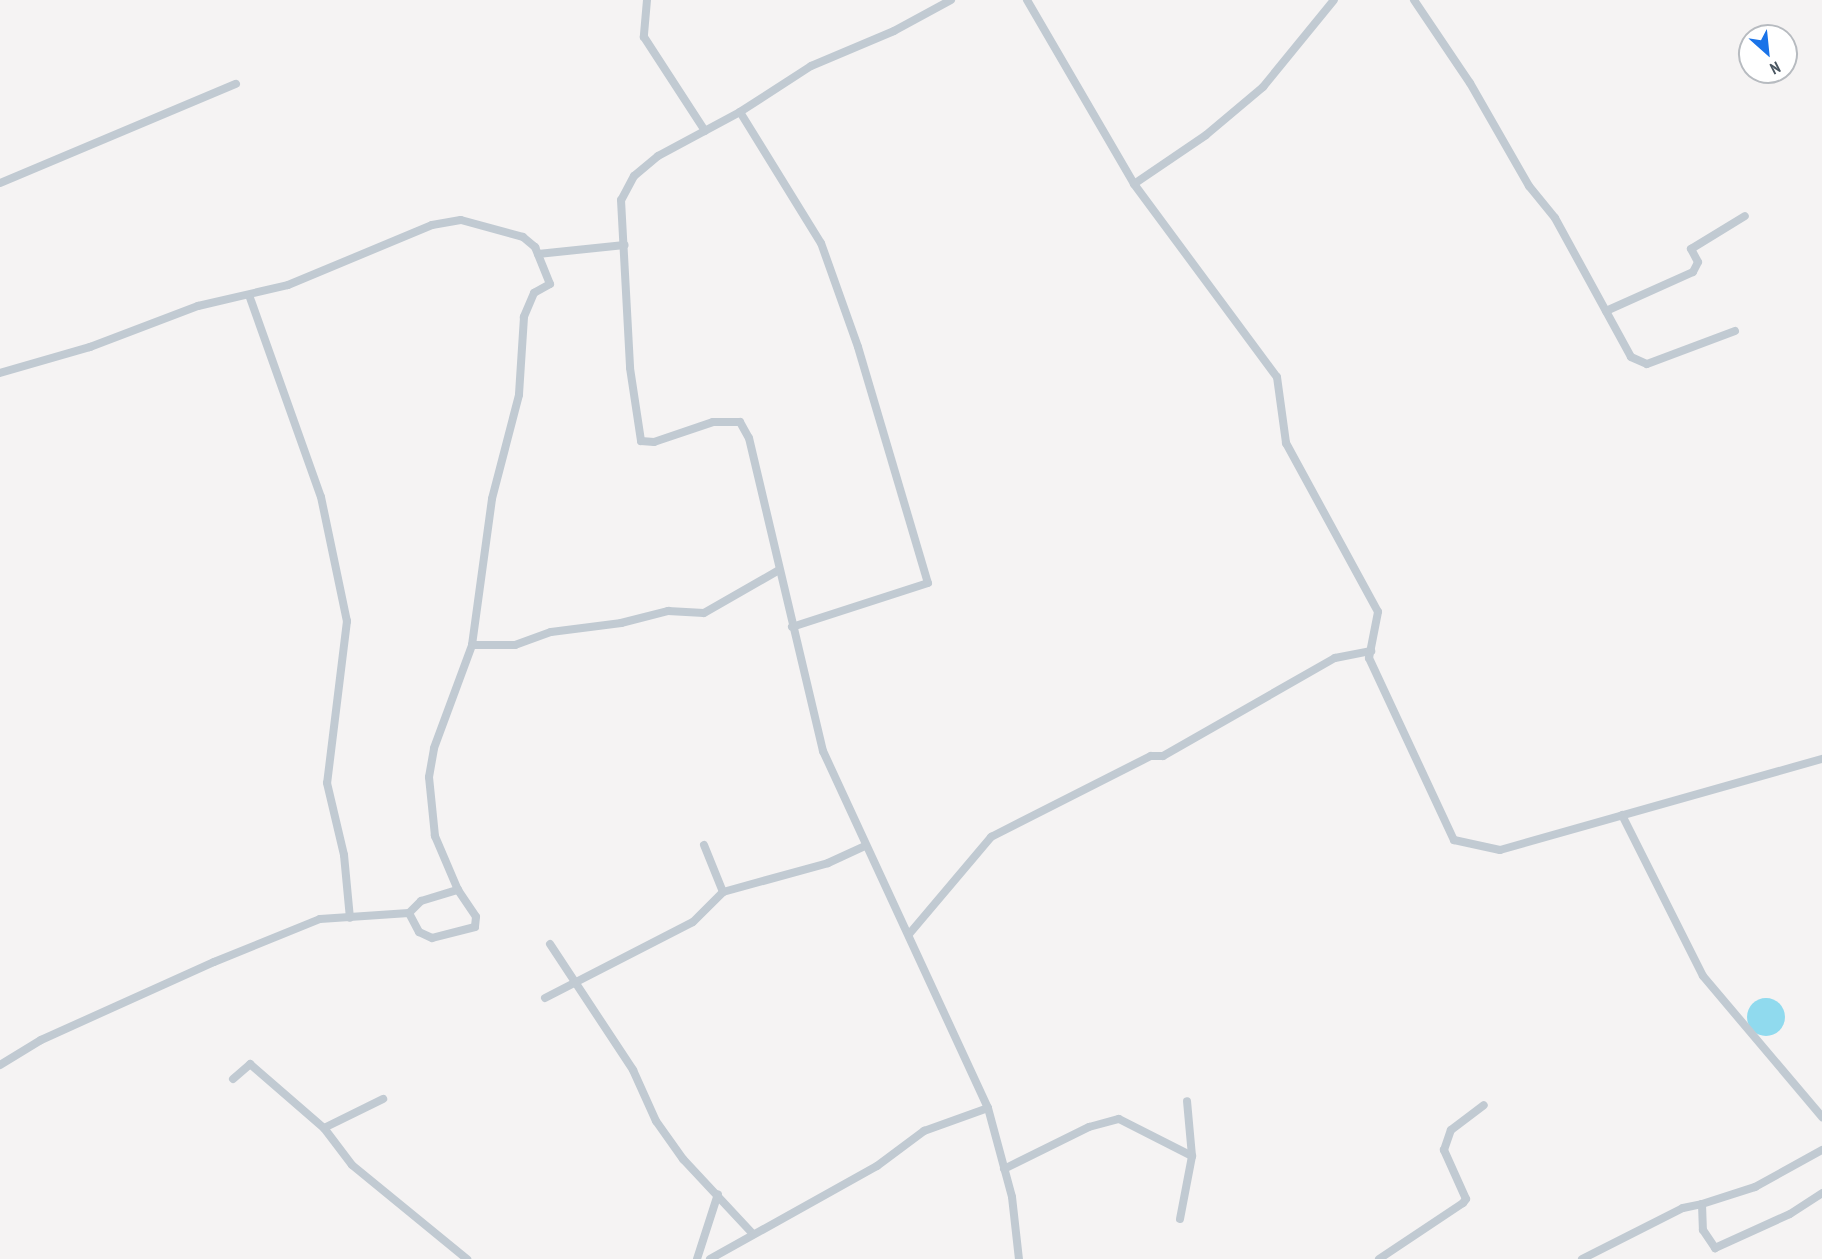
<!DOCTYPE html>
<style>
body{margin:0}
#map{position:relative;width:1822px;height:1259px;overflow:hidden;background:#f5f3f3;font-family:"PT Sans Narrow",sans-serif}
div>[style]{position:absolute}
.water>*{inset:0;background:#90daee}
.round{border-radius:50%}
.minor>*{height:8px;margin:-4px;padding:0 4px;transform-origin:4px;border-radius:4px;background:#c1cad2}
span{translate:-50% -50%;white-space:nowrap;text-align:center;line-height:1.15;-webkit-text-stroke:4.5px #fff;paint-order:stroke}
.north{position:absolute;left:1738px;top:24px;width:60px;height:60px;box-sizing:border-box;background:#fff;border:2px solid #b7bbc0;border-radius:50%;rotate:153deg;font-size:16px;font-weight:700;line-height:24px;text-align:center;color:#4a5661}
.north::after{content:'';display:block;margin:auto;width:21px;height:27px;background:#1a73e8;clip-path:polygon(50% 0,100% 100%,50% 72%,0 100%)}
</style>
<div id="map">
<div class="water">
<div class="round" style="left:1747px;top:998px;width:38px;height:38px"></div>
</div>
<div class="minor">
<div style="left:647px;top:0;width:37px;rotate:95deg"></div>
<div style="left:644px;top:37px;width:112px;rotate:57deg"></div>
<div style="left:951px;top:0;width:65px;rotate:151.5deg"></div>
<div style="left:894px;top:31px;width:90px;rotate:157.1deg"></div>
<div style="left:811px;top:66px;width:85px;rotate:147.1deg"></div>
<div style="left:740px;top:112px;width:93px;rotate:151.8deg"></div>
<div style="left:658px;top:156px;width:31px;rotate:140deg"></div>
<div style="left:634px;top:176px;width:27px;rotate:118deg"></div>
<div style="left:621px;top:200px;width:168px;rotate:86.9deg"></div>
<div style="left:630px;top:368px;width:74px;rotate:81.4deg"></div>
<div style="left:641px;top:441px;width:13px;rotate:4deg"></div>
<div style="left:654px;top:442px;width:62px;rotate:-18.7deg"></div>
<div style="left:713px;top:422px;width:27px"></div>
<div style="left:740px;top:422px;width:18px;rotate:61deg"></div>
<div style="left:749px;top:438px;width:322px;rotate:76.7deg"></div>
<div style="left:823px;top:751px;width:393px;rotate:65.2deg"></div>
<div style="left:988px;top:1108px;width:92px;rotate:74.9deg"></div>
<div style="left:1012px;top:1197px;width:62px;rotate:83.6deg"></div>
<div style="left:1027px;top:0;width:213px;rotate:59.8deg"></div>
<div style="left:1134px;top:184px;width:240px;rotate:53.5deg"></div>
<div style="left:1277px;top:377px;width:67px;rotate:82.2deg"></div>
<div style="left:1286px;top:443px;width:192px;rotate:61.4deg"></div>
<div style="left:1378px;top:612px;width:47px;rotate:101.1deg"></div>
<div style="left:1369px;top:658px;width:201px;rotate:65deg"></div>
<div style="left:1454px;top:840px;width:47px;rotate:12.3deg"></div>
<div style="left:1500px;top:850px;width:335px;rotate:-15.8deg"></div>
<div style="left:1414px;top:0;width:100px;rotate:56deg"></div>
<div style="left:1470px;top:83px;width:119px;rotate:60.2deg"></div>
<div style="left:1529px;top:186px;width:41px;rotate:50.9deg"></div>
<div style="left:1555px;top:218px;width:158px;rotate:61.3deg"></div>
<div style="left:1631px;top:357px;width:17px;rotate:24deg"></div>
<div style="left:1647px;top:364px;width:94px;rotate:-20.6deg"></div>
<div style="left:740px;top:112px;width:154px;rotate:58.3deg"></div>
<div style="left:821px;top:243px;width:110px;rotate:70.4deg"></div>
<div style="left:858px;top:347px;width:246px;rotate:73.5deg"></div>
<div style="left:928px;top:583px;width:143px;rotate:162.1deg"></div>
<div style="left:0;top:183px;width:256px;rotate:-22.8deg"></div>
<div style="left:1134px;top:184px;width:87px;rotate:-34.2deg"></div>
<div style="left:1206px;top:135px;width:75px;rotate:-40.1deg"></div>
<div style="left:1263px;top:87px;width:112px;rotate:-50.8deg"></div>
<div style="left:538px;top:254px;width:87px;rotate:-5.9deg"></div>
<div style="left:249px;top:295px;width:214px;rotate:70.4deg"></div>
<div style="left:321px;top:497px;width:127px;rotate:78.2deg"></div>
<div style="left:347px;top:621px;width:163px;rotate:97deg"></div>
<div style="left:327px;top:783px;width:74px;rotate:76.7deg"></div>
<div style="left:344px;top:855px;width:63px;rotate:84.6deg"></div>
<div style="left:1606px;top:311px;width:95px;rotate:-24.1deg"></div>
<div style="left:1693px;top:272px;width:11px;rotate:-63deg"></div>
<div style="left:1698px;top:262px;width:15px;rotate:-118deg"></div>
<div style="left:1691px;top:249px;width:63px;rotate:-31.4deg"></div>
<div style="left:0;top:373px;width:94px;rotate:-16.1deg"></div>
<div style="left:90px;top:347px;width:116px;rotate:-20.8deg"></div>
<div style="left:198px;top:306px;width:92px;rotate:-13.1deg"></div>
<div style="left:288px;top:285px;width:156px;rotate:-22.6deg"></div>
<div style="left:432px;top:225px;width:29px;rotate:-10deg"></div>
<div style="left:461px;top:220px;width:64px;rotate:15.3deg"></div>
<div style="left:523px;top:237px;width:16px;rotate:40deg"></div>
<div style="left:535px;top:247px;width:40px;rotate:68deg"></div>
<div style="left:550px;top:284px;width:18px;rotate:151deg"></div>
<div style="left:534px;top:293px;width:26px;rotate:113deg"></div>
<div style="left:524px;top:317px;width:78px;rotate:93.7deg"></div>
<div style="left:519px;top:395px;width:107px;rotate:104.6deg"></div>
<div style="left:492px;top:499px;width:147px;rotate:97.8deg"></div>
<div style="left:1622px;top:815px;width:180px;rotate:63.3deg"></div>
<div style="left:1703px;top:976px;width:185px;rotate:49.8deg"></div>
<div style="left:704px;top:845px;width:51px;rotate:68deg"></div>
<div style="left:458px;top:890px;width:59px;rotate:-113.1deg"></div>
<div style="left:435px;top:836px;width:59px;rotate:-95.8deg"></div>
<div style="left:429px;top:777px;width:29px;rotate:-80deg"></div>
<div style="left:434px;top:748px;width:110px;rotate:-69.7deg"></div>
<div style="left:472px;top:645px;width:43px"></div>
<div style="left:515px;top:645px;width:38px;rotate:-20deg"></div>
<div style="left:551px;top:632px;width:71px;rotate:-7.3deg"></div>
<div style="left:621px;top:623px;width:49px;rotate:-14.3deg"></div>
<div style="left:668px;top:611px;width:36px;rotate:3deg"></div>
<div style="left:704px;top:613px;width:86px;rotate:-29.8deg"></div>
<div style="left:910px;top:933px;width:126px;rotate:-49.8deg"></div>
<div style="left:991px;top:837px;width:179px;rotate:-26.9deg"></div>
<div style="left:1151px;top:756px;width:12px"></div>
<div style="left:1163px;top:756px;width:198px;rotate:-29.7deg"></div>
<div style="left:1335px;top:658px;width:37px;rotate:-11deg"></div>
<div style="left:550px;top:944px;width:151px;rotate:56.6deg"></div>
<div style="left:633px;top:1070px;width:56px;rotate:65.7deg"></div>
<div style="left:656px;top:1121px;width:47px;rotate:54.6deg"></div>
<div style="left:683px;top:1159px;width:100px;rotate:47deg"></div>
<div style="left:545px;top:998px;width:166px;rotate:-27.2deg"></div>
<div style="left:693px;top:922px;width:42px;rotate:-45deg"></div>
<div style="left:723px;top:892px;width:109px;rotate:-15.4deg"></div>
<div style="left:828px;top:863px;width:41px;rotate:-24.7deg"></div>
<div style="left:0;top:1065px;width:48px;rotate:-31.4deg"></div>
<div style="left:41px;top:1040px;width:190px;rotate:-24.3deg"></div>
<div style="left:214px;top:962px;width:114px;rotate:-22.1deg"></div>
<div style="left:320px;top:919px;width:89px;rotate:-3.9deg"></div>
<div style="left:409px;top:913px;width:17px;rotate:-45deg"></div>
<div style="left:421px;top:901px;width:39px;rotate:-17deg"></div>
<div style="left:458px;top:890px;width:32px;rotate:56deg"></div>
<div style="left:476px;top:917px;width:10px;rotate:96deg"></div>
<div style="left:475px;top:927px;width:44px;rotate:165.7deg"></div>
<div style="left:432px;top:938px;width:14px;rotate:-155deg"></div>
<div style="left:419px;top:932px;width:21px;rotate:-118deg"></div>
<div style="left:233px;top:1079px;width:23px;rotate:-41deg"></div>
<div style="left:250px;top:1064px;width:98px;rotate:40.9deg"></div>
<div style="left:324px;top:1128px;width:46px;rotate:52.9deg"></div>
<div style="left:352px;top:1165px;width:149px;rotate:39.3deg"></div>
<div style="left:324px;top:1128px;width:66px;rotate:-26.2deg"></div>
<div style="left:1004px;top:1169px;width:95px;rotate:-26.3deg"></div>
<div style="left:1089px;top:1127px;width:31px;rotate:-15deg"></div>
<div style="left:1119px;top:1119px;width:82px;rotate:26.9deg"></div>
<div style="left:1702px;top:1204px;width:56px;rotate:-17.8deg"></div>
<div style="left:1755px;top:1187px;width:77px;rotate:-28.9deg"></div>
<div style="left:1180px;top:1219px;width:64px;rotate:-79.2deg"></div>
<div style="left:1192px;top:1156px;width:55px;rotate:-95.2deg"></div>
<div style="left:697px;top:1259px;width:68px;rotate:-72.1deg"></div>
<div style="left:710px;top:1259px;width:191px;rotate:-29.1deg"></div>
<div style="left:877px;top:1166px;width:59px;rotate:-36.7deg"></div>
<div style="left:924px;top:1131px;width:68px;rotate:-19.8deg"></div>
<div style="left:1379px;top:1259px;width:101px;rotate:-33.7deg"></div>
<div style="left:1463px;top:1203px;width:5px;rotate:-53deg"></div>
<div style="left:1466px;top:1199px;width:54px;rotate:-114.2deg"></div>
<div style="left:1444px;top:1150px;width:21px;rotate:-71deg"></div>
<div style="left:1451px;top:1130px;width:41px;rotate:-37.1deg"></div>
<div style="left:1582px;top:1259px;width:113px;rotate:-26.8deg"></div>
<div style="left:1683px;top:1208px;width:19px;rotate:-12deg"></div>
<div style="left:1702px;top:1204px;width:26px;rotate:88deg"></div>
<div style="left:1703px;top:1230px;width:22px;rotate:56deg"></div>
<div style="left:1715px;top:1248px;width:82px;rotate:-24.4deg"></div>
<div style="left:1790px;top:1214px;width:38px;rotate:-33deg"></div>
</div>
<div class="north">N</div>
</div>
